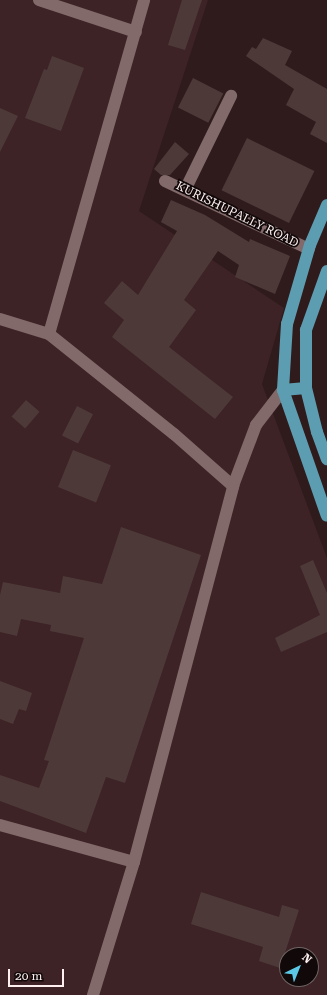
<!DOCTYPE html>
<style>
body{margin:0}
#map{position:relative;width:327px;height:995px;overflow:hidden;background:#2f1b1c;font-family:"Roboto Serif",serif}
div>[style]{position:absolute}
.built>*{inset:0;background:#3d2325}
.building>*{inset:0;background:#4e3939;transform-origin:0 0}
.minor>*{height:12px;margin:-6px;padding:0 6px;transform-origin:6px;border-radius:6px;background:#82696a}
.major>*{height:12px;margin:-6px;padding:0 6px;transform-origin:6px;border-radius:6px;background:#5d9db1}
span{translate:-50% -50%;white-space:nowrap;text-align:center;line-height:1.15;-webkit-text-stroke:3.5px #110809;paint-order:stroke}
.street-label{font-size:12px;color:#fef0f0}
.north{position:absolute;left:279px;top:947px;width:40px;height:40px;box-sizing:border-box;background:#110809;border:1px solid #706565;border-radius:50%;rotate:43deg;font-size:11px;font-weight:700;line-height:16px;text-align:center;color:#fef0f0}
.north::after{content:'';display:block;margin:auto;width:14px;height:18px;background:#5ac8e6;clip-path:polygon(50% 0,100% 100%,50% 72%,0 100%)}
.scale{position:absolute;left:8px;top:969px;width:56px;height:18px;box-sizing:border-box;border:2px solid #fef0f0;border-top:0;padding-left:5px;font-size:12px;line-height:14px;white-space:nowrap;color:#fef0f0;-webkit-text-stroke:3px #110809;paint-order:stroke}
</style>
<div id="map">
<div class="built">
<div style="clip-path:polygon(evenodd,0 0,208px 0,139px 211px,284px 308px,262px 384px,327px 558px,327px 995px,0 995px,0 0,287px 955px,311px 955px,311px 979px,287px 979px,287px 955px)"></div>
</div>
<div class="building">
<div style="clip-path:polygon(182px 0,202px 0,185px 50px,168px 45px)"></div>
<div style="clip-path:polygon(263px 38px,292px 51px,285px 65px,327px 89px,327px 143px,310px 134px,316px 122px,286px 105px,294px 89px,246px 56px,252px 47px,256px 49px)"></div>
<div style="clip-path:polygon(52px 56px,84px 68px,61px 131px,25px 118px,44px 69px,47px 70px)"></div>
<div style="left:193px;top:78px;width:34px;height:33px;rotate:27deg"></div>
<div style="clip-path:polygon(0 108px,18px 116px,0 152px)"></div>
<div style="left:247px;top:138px;width:75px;height:58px;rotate:26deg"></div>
<div style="clip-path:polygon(175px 142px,189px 154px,170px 175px,161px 175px,154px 169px)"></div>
<div style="clip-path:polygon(171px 200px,205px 215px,249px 242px,250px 239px,290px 256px,275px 294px,235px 277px,239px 265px,218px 251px,184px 300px,196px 310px,169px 347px,233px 397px,215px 419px,112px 337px,124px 320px,104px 303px,122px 281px,138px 295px,177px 231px,161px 222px)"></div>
<div style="left:26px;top:400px;width:18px;height:22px;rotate:41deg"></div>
<div style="left:77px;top:406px;width:18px;height:33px;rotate:27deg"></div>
<div style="left:73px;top:450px;width:41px;height:40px;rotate:22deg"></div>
<div style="clip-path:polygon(121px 527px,201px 555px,125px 783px,106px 777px,86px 833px,0 801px,0 775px,39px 788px,49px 761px,44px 760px,84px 638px,50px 631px,51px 625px,21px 619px,17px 636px,0 632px,0 595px,3px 582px,60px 593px,63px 576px,102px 584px)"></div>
<div style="clip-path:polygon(313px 560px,327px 593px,327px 632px,281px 652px,275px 638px,320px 615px,300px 566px)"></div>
<div style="clip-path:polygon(0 681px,32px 693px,26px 711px,19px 709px,13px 724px,0 719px)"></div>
<div style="clip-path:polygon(201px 892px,279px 917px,282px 905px,299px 910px,280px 968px,259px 961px,263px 947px,191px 924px)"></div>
</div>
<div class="minor">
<div style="left:39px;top:0;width:102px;rotate:18.3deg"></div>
<div style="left:165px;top:181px;width:159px;rotate:25.3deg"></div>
<div style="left:185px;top:190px;width:105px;rotate:-63.9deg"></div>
<div style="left:0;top:319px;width:51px;rotate:17deg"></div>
<div style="left:49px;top:334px;width:160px;rotate:38.7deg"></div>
<div style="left:174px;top:434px;width:79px;rotate:41.4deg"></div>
<div style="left:49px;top:334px;width:347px;rotate:-74.1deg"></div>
<div style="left:0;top:825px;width:139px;rotate:15.4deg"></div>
<div style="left:93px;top:995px;width:139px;rotate:-72.9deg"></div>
<div style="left:134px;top:862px;width:389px;rotate:-75.2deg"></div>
<div style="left:233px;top:486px;width:65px;rotate:-69.3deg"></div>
<div style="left:256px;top:425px;width:44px;rotate:-52.4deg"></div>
</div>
<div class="major">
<div style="left:327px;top:205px;width:43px;rotate:113deg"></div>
<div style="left:310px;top:245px;width:82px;rotate:106.2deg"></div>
<div style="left:287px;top:324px;width:66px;rotate:93.5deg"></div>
<div style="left:283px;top:390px;width:133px;rotate:70.8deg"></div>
<div style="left:327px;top:271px;width:63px;rotate:109.6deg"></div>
<div style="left:306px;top:330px;width:58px;rotate:90deg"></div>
<div style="left:306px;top:388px;width:45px;rotate:76deg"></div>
<div style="left:317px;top:432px;width:29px;rotate:70deg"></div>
<div style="left:283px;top:390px;width:23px;rotate:-5deg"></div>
</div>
<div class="street-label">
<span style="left:237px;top:215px;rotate:26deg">KURISHUPALLY ROAD</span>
</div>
<div class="north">N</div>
<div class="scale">20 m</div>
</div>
